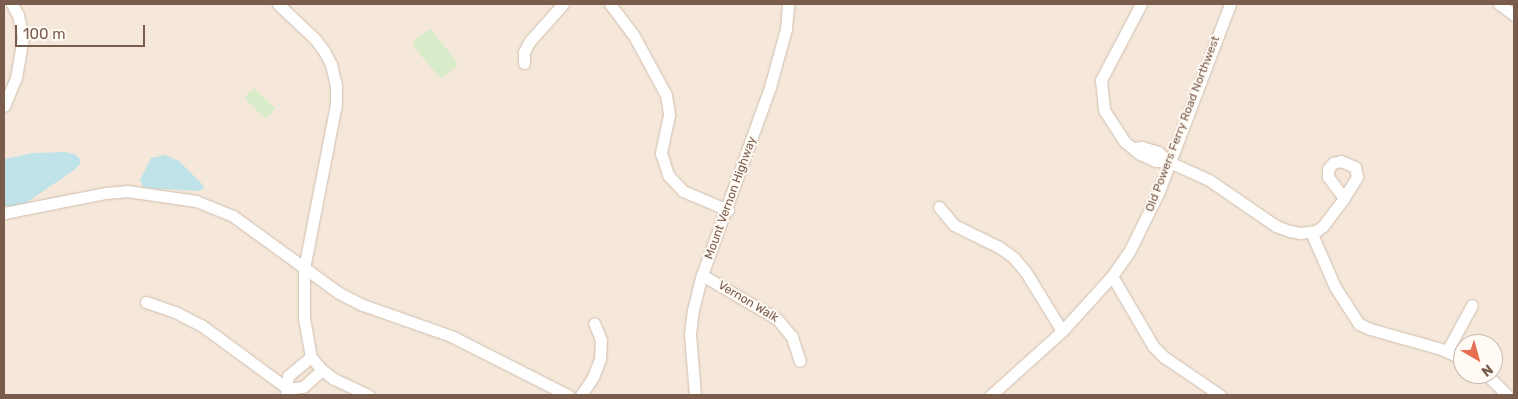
<!DOCTYPE html>
<style>
body{margin:0}
#map{position:relative;width:1518px;height:399px;overflow:hidden;background:#fdf6ec;font-family:Rubik,sans-serif}
div>[style]{position:absolute}
.residential>*{inset:0;background:#f5e8da}
.green>*{inset:0;background:#d8ecc9;transform-origin:0 0}
.water>*{inset:0;background:#bfe3e8}
.roads{filter:drop-shadow(0 0 1px #d1beb0) drop-shadow(0 0 1px #d1beb0)}
.minor>*{height:11px;margin:-5.5px;padding:0 5.5px;transform-origin:5.5px;border-radius:5.5px;background:#fff}
span{translate:-50% -50%;white-space:nowrap;text-align:center;line-height:1.15;-webkit-text-stroke:4px #fffaf3;paint-order:stroke}
.street-label{font-size:12px;color:#7a5c4d}
.frame{position:absolute;inset:0;border:5px solid #7a5c4d;pointer-events:none}
.north{position:absolute;left:1453px;top:334px;width:50px;height:50px;box-sizing:border-box;background:#fffaf3;border:1px solid #cabbb1;border-radius:50%;rotate:142deg;font-size:14px;font-weight:700;line-height:20px;text-align:center;color:#7a5c4d}
.north::after{content:'';display:block;margin:auto;width:18px;height:22px;background:#e76f51;clip-path:polygon(50% 0,100% 100%,50% 72%,0 100%)}
.scale{position:absolute;left:15px;top:25px;width:130px;height:22px;box-sizing:border-box;border:2px solid #7a5c4d;border-top:0;padding-left:6px;font-size:15px;line-height:18px;white-space:nowrap;color:#7a5c4d;-webkit-text-stroke:4px #fffaf3;paint-order:stroke}
</style>
<div id="map">
<div class="residential">
<div style="clip-path:polygon(evenodd,4px 4px,1514px 4px,1514px 395px,4px 395px,4px 4px,1463px 344px,1493px 344px,1493px 374px,1463px 374px,1463px 344px)"></div>
</div>
<div class="green">
<div style="clip-path:polygon(429px 29px,432px 31px,457px 62px,457px 66px,443px 77px,439px 77px,414px 47px,413px 42px)"></div>
<div style="left:254px;top:88px;width:30px;height:14px;rotate:44deg"></div>
</div>
<div class="water">
<div style="clip-path:polygon(65px 152px,75px 154px,80px 159px,80px 164px,74px 170px,26px 203px,12px 207px,4px 205px,4px 159px,33px 153px)"></div>
<div style="clip-path:polygon(165px 155px,179px 161px,203px 185px,204px 189px,197px 191px,146px 188px,142px 185px,140px 180px,151px 158px)"></div>
</div>
<div class="roads">
<div class="minor">
<div style="left:278px;top:4px;width:51px;rotate:43.4deg"></div>
<div style="left:315px;top:39px;width:15px;rotate:53deg"></div>
<div style="left:324px;top:51px;width:15px;rotate:62deg"></div>
<div style="left:331px;top:64px;width:22px;rotate:77deg"></div>
<div style="left:336px;top:85px;width:19px;rotate:90deg"></div>
<div style="left:336px;top:104px;width:168px;rotate:101deg"></div>
<div style="left:304px;top:269px;width:49px;rotate:90deg"></div>
<div style="left:304px;top:318px;width:40px;rotate:80deg"></div>
<div style="left:311px;top:357px;width:17px;rotate:50deg"></div>
<div style="left:322px;top:370px;width:15px;rotate:37deg"></div>
<div style="left:334px;top:379px;width:38px;rotate:25deg"></div>
<div style="left:610px;top:4px;width:38px;rotate:53deg"></div>
<div style="left:633px;top:34px;width:69px;rotate:61.6deg"></div>
<div style="left:666px;top:95px;width:20px;rotate:81deg"></div>
<div style="left:669px;top:115px;width:39px;rotate:102deg"></div>
<div style="left:661px;top:153px;width:23px;rotate:72deg"></div>
<div style="left:668px;top:175px;width:22px;rotate:47deg"></div>
<div style="left:683px;top:191px;width:49px;rotate:22.9deg"></div>
<div style="left:1141px;top:4px;width:86px;rotate:117.8deg"></div>
<div style="left:1101px;top:80px;width:30px;rotate:84deg"></div>
<div style="left:1104px;top:110px;width:38px;rotate:57deg"></div>
<div style="left:1125px;top:142px;width:19px;rotate:39deg"></div>
<div style="left:1140px;top:154px;width:17px;rotate:24deg"></div>
<div style="left:1156px;top:161px;width:13px;rotate:4deg"></div>
<div style="left:1499px;top:4px;width:19px;rotate:36deg"></div>
<div style="left:524px;top:63px;width:11px;rotate:-90deg"></div>
<div style="left:524px;top:52px;width:11px;rotate:-63deg"></div>
<div style="left:529px;top:42px;width:51px;rotate:-48.2deg"></div>
<div style="left:4px;top:106px;width:30px;rotate:-67deg"></div>
<div style="left:16px;top:78px;width:42px;rotate:-80.3deg"></div>
<div style="left:23px;top:37px;width:23px;rotate:-103deg"></div>
<div style="left:18px;top:15px;width:13px;rotate:-119deg"></div>
<div style="left:1134px;top:148px;width:8px;rotate:-7deg"></div>
<div style="left:1142px;top:147px;width:17px;rotate:17deg"></div>
<div style="left:1158px;top:152px;width:15px;rotate:42deg"></div>
<div style="left:1169px;top:162px;width:44px;rotate:24.2deg"></div>
<div style="left:1209px;top:180px;width:81px;rotate:34.5deg"></div>
<div style="left:1276px;top:226px;width:15px;rotate:20deg"></div>
<div style="left:1290px;top:231px;width:10px;rotate:11deg"></div>
<div style="left:1300px;top:233px;width:16px;rotate:-7deg"></div>
<div style="left:1316px;top:231px;width:9px;rotate:-36deg"></div>
<div style="left:1323px;top:226px;width:35px;rotate:-53deg"></div>
<div style="left:1341px;top:161px;width:15px;rotate:23deg"></div>
<div style="left:1355px;top:167px;width:10px;rotate:79deg"></div>
<div style="left:1357px;top:177px;width:25px;rotate:122deg"></div>
<div style="left:1344px;top:198px;width:26px;rotate:-127deg"></div>
<div style="left:1328px;top:177px;width:8px;rotate:-90deg"></div>
<div style="left:1328px;top:169px;width:8px;rotate:-50deg"></div>
<div style="left:1333px;top:163px;width:8px;rotate:-14deg"></div>
<div style="left:939px;top:207px;width:23px;rotate:50deg"></div>
<div style="left:954px;top:225px;width:50px;rotate:26.1deg"></div>
<div style="left:999px;top:247px;width:19px;rotate:36deg"></div>
<div style="left:1014px;top:258px;width:17px;rotate:50deg"></div>
<div style="left:1025px;top:271px;width:70px;rotate:58.3deg"></div>
<div style="left:4px;top:213px;width:104px;rotate:-11.1deg"></div>
<div style="left:106px;top:193px;width:21px;rotate:-5deg"></div>
<div style="left:127px;top:191px;width:70px;rotate:8.2deg"></div>
<div style="left:196px;top:201px;width:40px;rotate:22deg"></div>
<div style="left:233px;top:216px;width:131px;rotate:36deg"></div>
<div style="left:339px;top:293px;width:27px;rotate:27deg"></div>
<div style="left:363px;top:305px;width:93px;rotate:19.4deg"></div>
<div style="left:451px;top:336px;width:131px;rotate:26.8deg"></div>
<div style="left:1311px;top:232px;width:60px;rotate:66.4deg"></div>
<div style="left:1335px;top:287px;width:44px;rotate:57deg"></div>
<div style="left:1359px;top:324px;width:12px;rotate:24deg"></div>
<div style="left:1370px;top:329px;width:74px;rotate:15.7deg"></div>
<div style="left:1441px;top:349px;width:24px;rotate:24deg"></div>
<div style="left:702px;top:275px;width:87px;rotate:30.4deg"></div>
<div style="left:777px;top:319px;width:23px;rotate:50deg"></div>
<div style="left:792px;top:337px;width:25px;rotate:72deg"></div>
<div style="left:1112px;top:276px;width:81px;rotate:59.6deg"></div>
<div style="left:1153px;top:346px;width:16px;rotate:45deg"></div>
<div style="left:1164px;top:357px;width:68px;rotate:34.2deg"></div>
<div style="left:146px;top:302px;width:31px;rotate:19deg"></div>
<div style="left:175px;top:312px;width:29px;rotate:27deg"></div>
<div style="left:201px;top:325px;width:108px;rotate:36.3deg"></div>
<div style="left:1447px;top:351px;width:52px;rotate:-61.5deg"></div>
<div style="left:1486px;top:374px;width:30px;rotate:45deg"></div>
<div style="left:288px;top:389px;width:15px;rotate:-8deg"></div>
<div style="left:303px;top:387px;width:25px;rotate:-42deg"></div>
<div style="left:286px;top:394px;width:18px;rotate:-84deg"></div>
<div style="left:288px;top:376px;width:30px;rotate:-40deg"></div>
<div style="left:581px;top:395px;width:22px;rotate:-56deg"></div>
<div style="left:593px;top:377px;width:19px;rotate:-69deg"></div>
<div style="left:600px;top:359px;width:19px;rotate:-87deg"></div>
<div style="left:601px;top:340px;width:18px;rotate:-112deg"></div>
<div style="left:695px;top:395px;width:61px;rotate:-94.7deg"></div>
<div style="left:690px;top:334px;width:24px;rotate:-83deg"></div>
<div style="left:693px;top:310px;width:36px;rotate:-76deg"></div>
<div style="left:702px;top:275px;width:200px;rotate:-70.1deg"></div>
<div style="left:770px;top:87px;width:60px;rotate:-74.6deg"></div>
<div style="left:786px;top:29px;width:25px;rotate:-85deg"></div>
<div style="left:991px;top:395px;width:96px;rotate:-42deg"></div>
<div style="left:1062px;top:331px;width:74px;rotate:-47.7deg"></div>
<div style="left:1112px;top:276px;width:29px;rotate:-55deg"></div>
<div style="left:1129px;top:252px;width:68px;rotate:-63.8deg"></div>
<div style="left:1159px;top:191px;width:200px;rotate:-69.2deg"></div>
</div>
</div>
<div class="street-label">
<span style="left:1183px;top:124px;rotate:-69deg">Old Powers Ferry Road Northwest</span>
<span style="left:731px;top:198px;rotate:-70deg">Mount Vernon Highway</span>
<span style="left:748px;top:302px;rotate:31deg">Vernon Walk</span>
</div>
<div class="frame"></div>
<div class="north">N</div>
<div class="scale">100 m</div>
</div>
